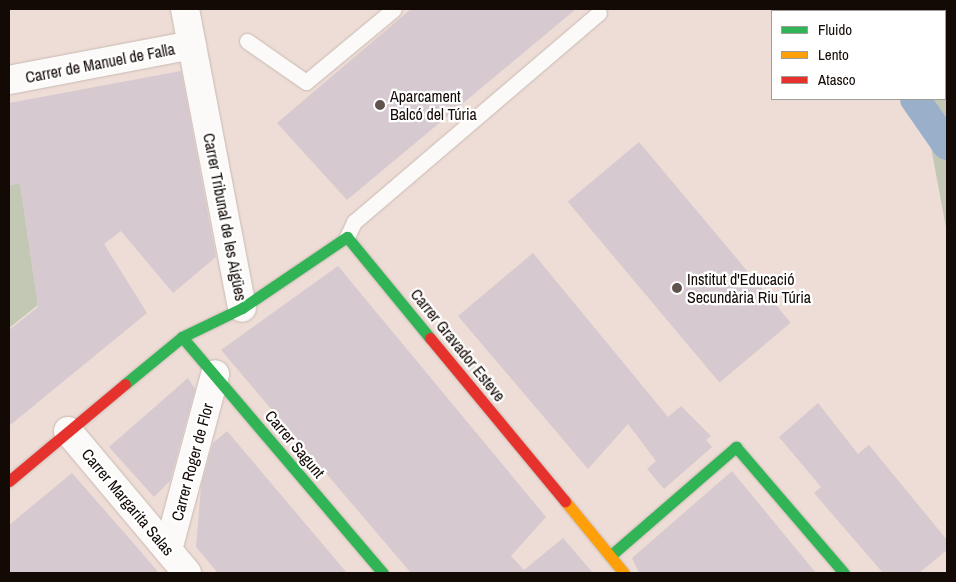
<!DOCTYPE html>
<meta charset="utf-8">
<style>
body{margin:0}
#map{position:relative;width:956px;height:582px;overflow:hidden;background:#eeddd6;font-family:"Archivo Narrow",sans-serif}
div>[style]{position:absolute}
.green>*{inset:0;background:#c2c8b3}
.canal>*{height:30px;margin:-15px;padding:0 15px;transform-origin:15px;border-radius:15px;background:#99afca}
.building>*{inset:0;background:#d6c9cf;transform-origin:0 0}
.roads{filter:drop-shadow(0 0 1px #c7bab4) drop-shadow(0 0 1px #c7bab4)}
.lane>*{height:15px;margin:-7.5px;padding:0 7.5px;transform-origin:7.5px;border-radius:7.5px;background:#fcfaf9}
.street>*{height:28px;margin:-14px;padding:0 14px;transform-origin:14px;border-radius:14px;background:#fcfaf9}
.fast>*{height:11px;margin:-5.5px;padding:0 5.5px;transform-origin:5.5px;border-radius:5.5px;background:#30b455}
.slow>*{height:11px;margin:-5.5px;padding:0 5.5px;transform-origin:5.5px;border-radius:5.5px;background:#ff9f0a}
.jam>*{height:11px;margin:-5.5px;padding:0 5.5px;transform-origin:5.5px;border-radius:5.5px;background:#e5322d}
.dots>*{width:14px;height:14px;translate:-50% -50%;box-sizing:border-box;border:2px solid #fff;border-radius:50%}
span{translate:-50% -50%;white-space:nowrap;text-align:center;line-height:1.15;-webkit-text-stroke:4.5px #fff;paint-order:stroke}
.street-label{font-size:16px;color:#130905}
.poi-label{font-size:16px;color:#130905}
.left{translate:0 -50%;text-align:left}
.frame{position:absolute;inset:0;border:10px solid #130905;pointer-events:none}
.legend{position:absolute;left:771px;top:10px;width:175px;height:90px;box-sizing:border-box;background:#fff;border:1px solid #a19d9b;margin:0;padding:6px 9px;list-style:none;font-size:15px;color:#130905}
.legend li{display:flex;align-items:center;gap:10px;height:25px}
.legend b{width:25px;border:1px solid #a19d9b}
</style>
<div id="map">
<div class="green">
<div style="clip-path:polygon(945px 75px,947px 77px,947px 233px,931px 147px,903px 99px,945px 99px)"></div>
<div style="clip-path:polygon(20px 183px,38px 305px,9px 328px,9px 185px)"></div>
</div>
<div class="canal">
<div style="left:876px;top:9px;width:2px;rotate:63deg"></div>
<div style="left:915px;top:99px;width:56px;rotate:55.2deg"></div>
</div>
<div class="building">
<div style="clip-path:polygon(411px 9px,576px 9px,347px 200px,277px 123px)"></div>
<div style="clip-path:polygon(181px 71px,216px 257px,173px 293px,121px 231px,104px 244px,147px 313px,9px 426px,9px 330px,38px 307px,20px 183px,9px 186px,9px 103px)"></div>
<div style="left:639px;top:142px;width:236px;height:93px;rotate:50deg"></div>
<div style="clip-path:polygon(533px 253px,668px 417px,681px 406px,711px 436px,706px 440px,712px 447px,664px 489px,647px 469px,656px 461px,628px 424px,588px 469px,458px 316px)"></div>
<div style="clip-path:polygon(338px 266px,546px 517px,511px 556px,524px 570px,563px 538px,593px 573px,411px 573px,221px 350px)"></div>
<div style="clip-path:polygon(188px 378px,195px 389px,170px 481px,154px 497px,109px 447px)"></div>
<div style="clip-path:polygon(818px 403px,858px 454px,869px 445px,947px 540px,947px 550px,919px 573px,883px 573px,814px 493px,821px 487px,779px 437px)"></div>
<div style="clip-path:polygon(227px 431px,347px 573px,218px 573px,196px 547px,201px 487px,213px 443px)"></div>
<div style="clip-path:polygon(732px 471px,816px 573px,639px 573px,632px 558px)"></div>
<div style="clip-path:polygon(72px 473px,129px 538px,159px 573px,9px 573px,9px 525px)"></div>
</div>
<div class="roads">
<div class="lane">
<div style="left:247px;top:41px;width:72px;rotate:34.8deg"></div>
<div style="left:306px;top:82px;width:114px;rotate:-39.7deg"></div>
<div style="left:347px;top:237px;width:17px;rotate:-65deg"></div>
<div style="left:354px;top:222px;width:322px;rotate:-40.5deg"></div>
</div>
<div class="street">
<div style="left:185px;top:9px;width:304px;rotate:79.2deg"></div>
<div style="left:9px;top:80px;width:186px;rotate:-10.8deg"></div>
<div style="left:68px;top:431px;width:185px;rotate:50deg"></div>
<div style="left:168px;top:550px;width:182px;rotate:-75deg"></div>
</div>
<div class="fast">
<div style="left:182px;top:337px;width:310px;rotate:49.6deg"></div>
<div style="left:125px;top:384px;width:74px;rotate:-39.5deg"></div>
<div style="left:182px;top:337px;width:67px;rotate:-25.8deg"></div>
<div style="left:242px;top:308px;width:127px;rotate:-34.1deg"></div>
<div style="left:347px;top:237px;width:131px;rotate:50.6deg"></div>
<div style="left:610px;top:556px;width:167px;rotate:-40.9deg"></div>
<div style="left:736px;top:447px;width:166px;rotate:49.4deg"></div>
</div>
<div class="slow">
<div style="left:565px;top:501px;width:93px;rotate:50.7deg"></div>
</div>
<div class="jam">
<div style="left:430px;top:338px;width:212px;rotate:50.4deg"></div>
<div style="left:9px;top:481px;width:151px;rotate:-39.9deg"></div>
</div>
</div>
<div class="dots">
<div style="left:380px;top:105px;background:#60534e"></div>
<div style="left:677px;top:288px;background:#60534e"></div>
</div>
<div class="street-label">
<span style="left:100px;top:63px;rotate:-11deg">Carrer de Manuel de Falla</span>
<span style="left:225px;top:217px;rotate:79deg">Carrer Tribunal de les Aigües</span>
<span style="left:458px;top:345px;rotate:51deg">Carrer Gravador Esteve</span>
<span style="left:295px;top:444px;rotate:50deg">Carrer Sagunt</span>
<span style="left:192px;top:462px;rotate:-75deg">Carrer Roger de Flor</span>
<span style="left:128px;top:502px;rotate:50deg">Carrer Margarita Salas</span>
</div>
<div class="poi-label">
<span class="left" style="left:390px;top:105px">Aparcament<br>Balcó del Túria</span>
<span class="left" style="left:687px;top:288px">Institut d'Educació<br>Secundària Riu Túria</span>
</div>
<div class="frame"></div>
<ul class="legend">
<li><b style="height:6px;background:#30b455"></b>Fluido</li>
<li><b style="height:6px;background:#ff9f0a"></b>Lento</li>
<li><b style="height:6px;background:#e5322d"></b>Atasco</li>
</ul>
</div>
